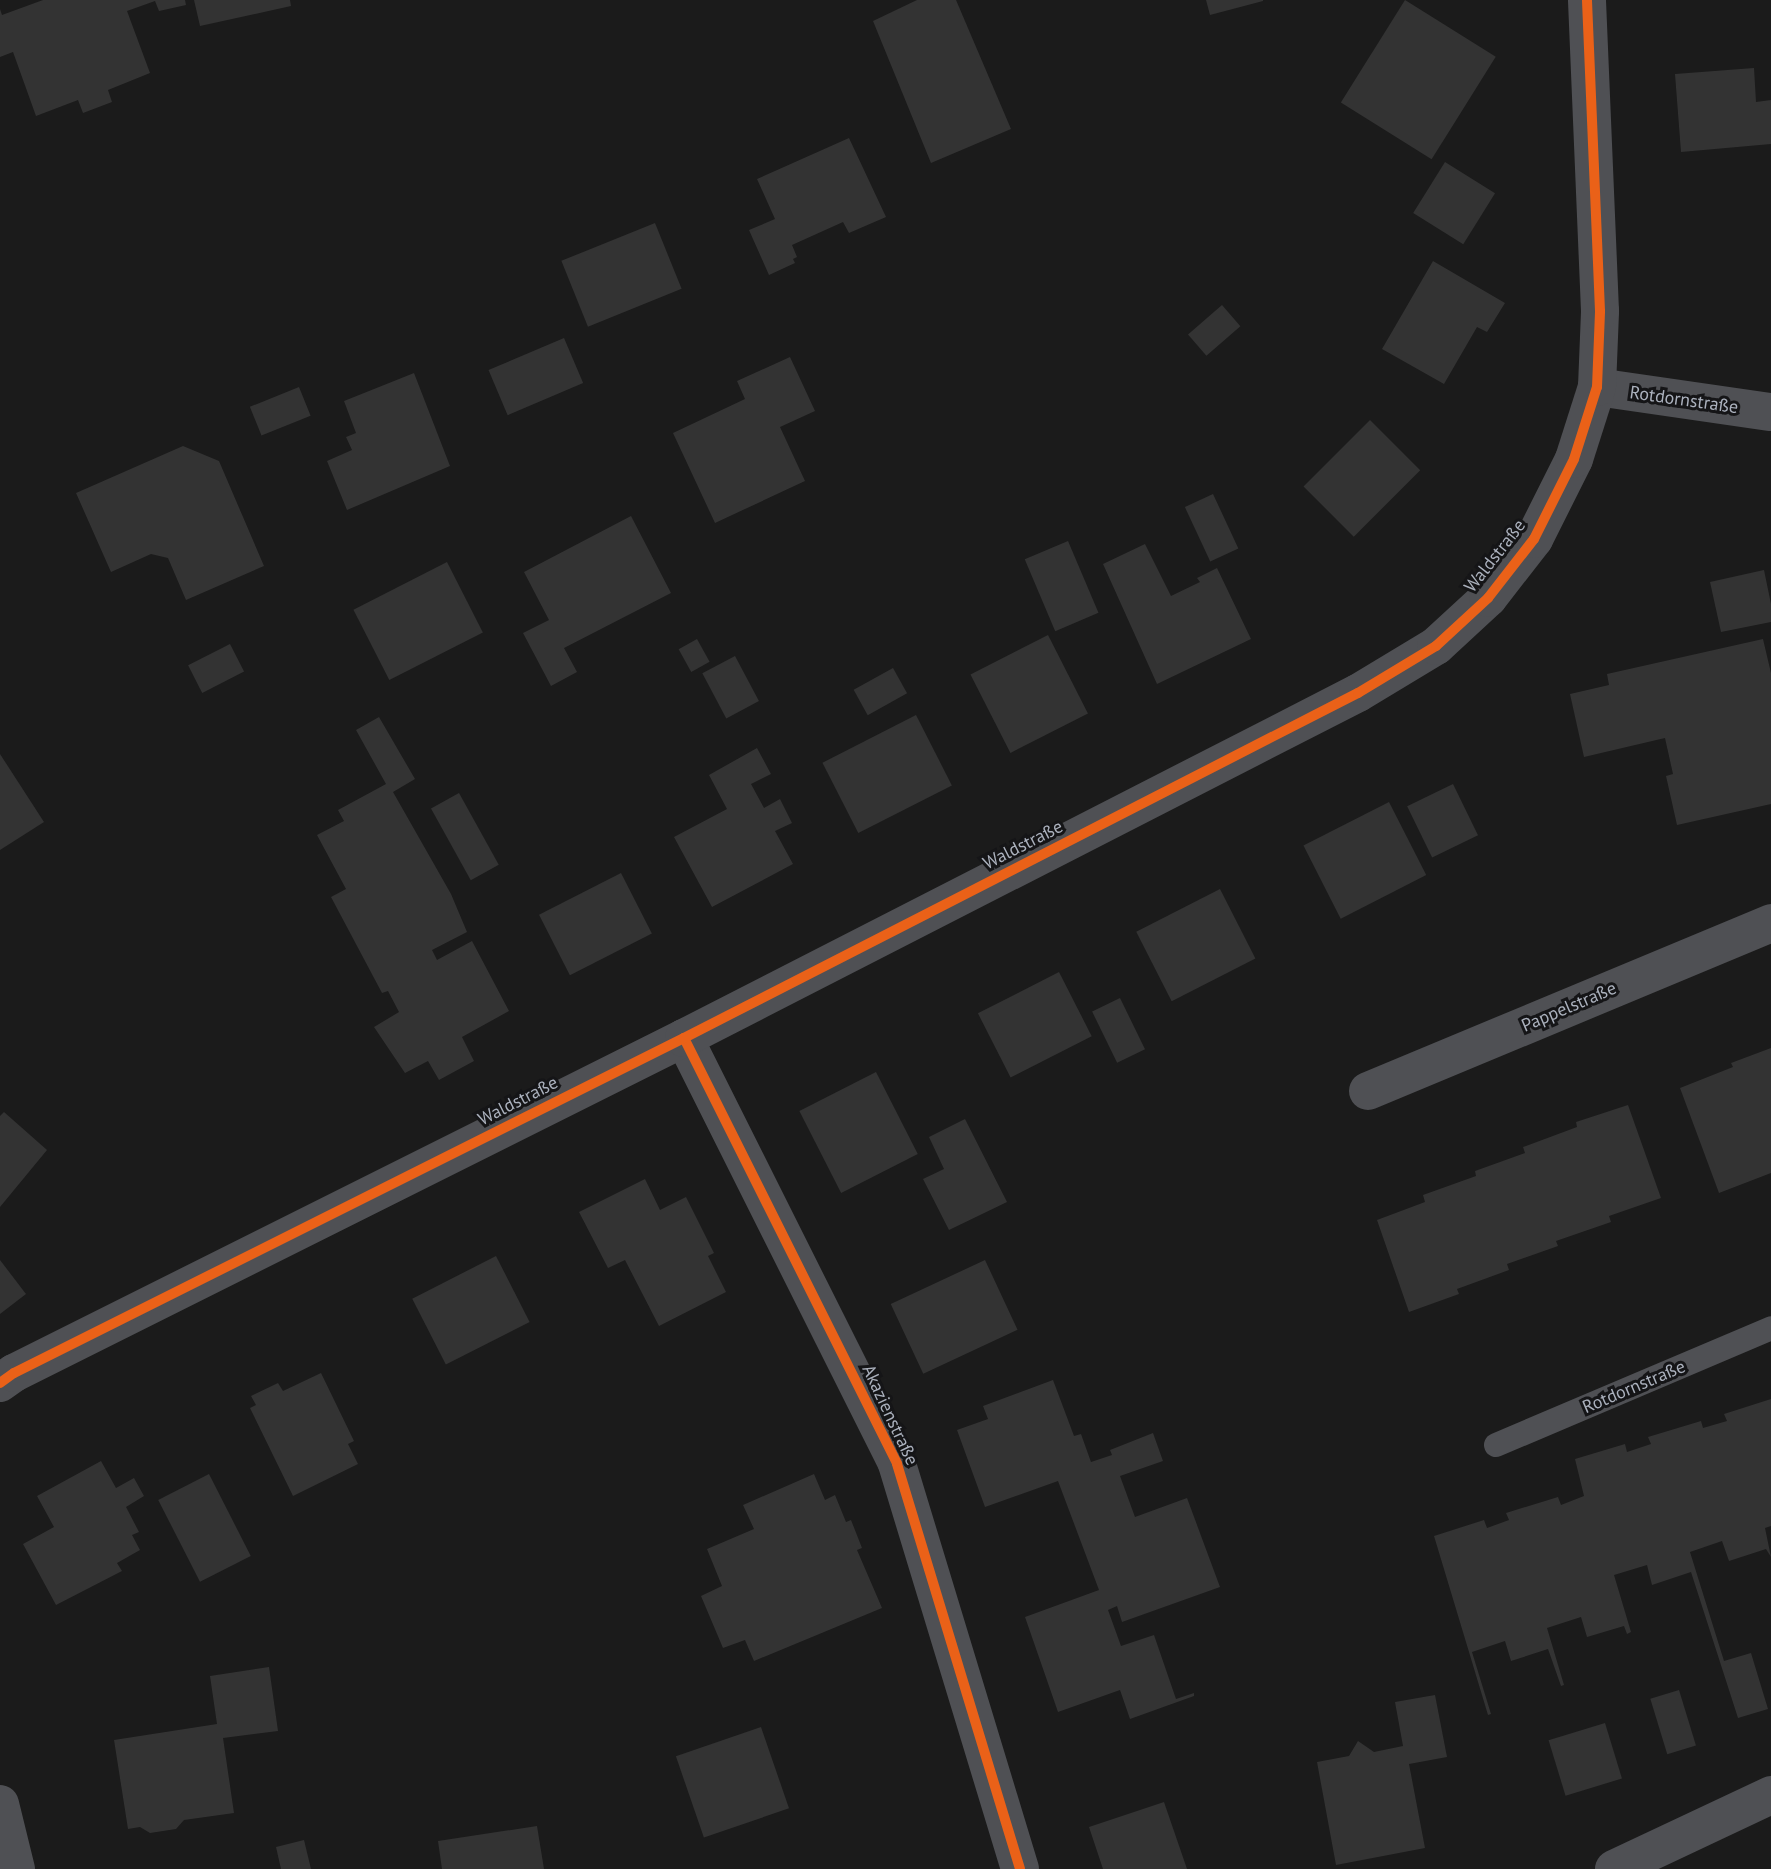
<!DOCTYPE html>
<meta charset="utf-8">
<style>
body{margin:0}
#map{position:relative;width:1771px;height:1869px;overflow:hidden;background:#1b1b1b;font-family:"PT Sans",sans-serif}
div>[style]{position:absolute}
.building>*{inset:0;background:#333;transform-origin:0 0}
.lane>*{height:24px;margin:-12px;padding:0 12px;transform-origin:12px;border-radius:12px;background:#4f5054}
.street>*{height:38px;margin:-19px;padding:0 19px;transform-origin:19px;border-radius:19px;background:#4f5054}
.cycleway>*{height:10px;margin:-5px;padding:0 5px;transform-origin:5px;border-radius:5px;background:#ea6118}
span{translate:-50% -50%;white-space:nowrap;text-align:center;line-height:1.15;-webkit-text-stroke:6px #151517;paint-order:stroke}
.street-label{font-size:18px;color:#abb1bd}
</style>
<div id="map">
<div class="building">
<div style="clip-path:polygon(43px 0,185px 0,186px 5px,159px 11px,155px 1px,127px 11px,150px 73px,108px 90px,112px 102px,83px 113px,78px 100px,36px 116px,13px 52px,0 57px,0 9px,2px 15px)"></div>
<div style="clip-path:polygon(194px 0,290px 0,291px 6px,200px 26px)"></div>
<div style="clip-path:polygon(917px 0,956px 0,1011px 129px,931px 163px,873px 21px)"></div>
<div style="clip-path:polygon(1206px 0,1263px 0,1263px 1px,1210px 15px)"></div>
<div style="left:1405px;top:0;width:107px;height:121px;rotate:32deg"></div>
<div style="clip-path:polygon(1754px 68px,1756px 102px,1771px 100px,1771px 144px,1681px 152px,1675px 74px)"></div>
<div style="clip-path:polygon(849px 138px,886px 217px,849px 233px,843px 222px,792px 245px,797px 257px,793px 259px,795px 263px,769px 275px,749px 230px,775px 219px,757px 179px)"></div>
<div style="left:1445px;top:162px;width:59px;height:60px;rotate:32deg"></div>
<div style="left:655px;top:223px;width:71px;height:101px;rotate:68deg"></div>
<div style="clip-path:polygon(1433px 261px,1505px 303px,1487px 332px,1477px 327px,1444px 384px,1382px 349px)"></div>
<div style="left:1222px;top:305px;width:28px;height:45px;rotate:49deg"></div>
<div style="left:564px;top:338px;width:49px;height:82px;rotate:67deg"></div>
<div style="clip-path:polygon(790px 357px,815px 411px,780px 427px,805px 481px,715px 523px,673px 433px,745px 399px,737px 381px)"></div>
<div style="clip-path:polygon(414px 373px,450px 466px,347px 510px,327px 461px,352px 450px,346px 437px,356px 433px,344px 401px)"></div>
<div style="left:299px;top:387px;width:31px;height:53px;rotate:68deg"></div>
<div style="left:1370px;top:420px;width:71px;height:94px;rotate:45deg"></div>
<div style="clip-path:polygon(183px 446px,219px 461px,264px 566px,186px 600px,168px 558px,151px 554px,111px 572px,76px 493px)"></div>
<div style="left:1213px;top:494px;width:60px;height:31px;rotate:65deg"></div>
<div style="clip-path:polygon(631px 516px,671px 593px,564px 648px,577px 672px,551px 686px,523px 633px,549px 620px,524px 572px)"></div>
<div style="left:1068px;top:541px;width:78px;height:47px;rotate:67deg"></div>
<div style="clip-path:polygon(1145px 544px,1171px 596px,1200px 582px,1197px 578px,1217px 568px,1251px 639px,1157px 684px,1103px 564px)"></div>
<div style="left:447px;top:562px;width:79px;height:105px;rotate:63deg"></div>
<div style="clip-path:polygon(1764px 570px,1771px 604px,1771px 622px,1721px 632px,1710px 582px)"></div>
<div style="left:1048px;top:635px;width:88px;height:87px;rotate:63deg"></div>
<div style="left:697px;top:639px;width:26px;height:21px;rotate:61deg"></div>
<div style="clip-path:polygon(1763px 639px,1771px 673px,1771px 804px,1677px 825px,1666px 776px,1673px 774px,1665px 738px,1584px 757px,1570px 694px,1609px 685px,1607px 674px)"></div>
<div style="left:230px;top:644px;width:31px;height:47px;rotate:63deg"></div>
<div style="left:735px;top:656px;width:51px;height:37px;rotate:62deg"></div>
<div style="left:893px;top:668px;width:29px;height:45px;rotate:61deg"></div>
<div style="left:916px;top:715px;width:79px;height:105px;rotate:63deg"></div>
<div style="clip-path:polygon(379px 717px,415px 779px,393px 792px,451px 894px,467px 932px,432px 950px,437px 960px,472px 941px,509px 1011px,462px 1037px,474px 1061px,439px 1080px,428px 1061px,405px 1073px,374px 1027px,399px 1012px,388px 991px,382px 993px,331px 897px,346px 889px,317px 835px,344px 821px,338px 810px,386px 784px,356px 730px)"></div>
<div style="clip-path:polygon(757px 748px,771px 774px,751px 784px,764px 808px,780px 799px,792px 823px,775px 831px,793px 864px,712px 907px,674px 837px,727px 809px,709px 775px)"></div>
<div style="clip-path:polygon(0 754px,44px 822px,0 850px)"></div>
<div style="left:1453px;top:784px;width:57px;height:51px;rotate:64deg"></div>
<div style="left:459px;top:793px;width:82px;height:32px;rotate:61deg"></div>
<div style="left:1389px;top:802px;width:82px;height:96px;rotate:63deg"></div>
<div style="left:621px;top:873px;width:68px;height:92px;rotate:63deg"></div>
<div style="left:1220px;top:889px;width:78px;height:94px;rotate:63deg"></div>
<div style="left:1059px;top:972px;width:72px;height:91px;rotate:63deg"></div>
<div style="left:1120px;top:998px;width:57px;height:31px;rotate:64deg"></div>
<div style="clip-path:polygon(1771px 1048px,1771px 1173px,1719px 1193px,1680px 1088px,1733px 1067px,1731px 1063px)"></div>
<div style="left:876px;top:1072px;width:92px;height:86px;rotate:63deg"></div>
<div style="clip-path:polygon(1628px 1105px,1661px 1198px,1609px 1216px,1611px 1222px,1556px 1241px,1558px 1246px,1507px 1264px,1509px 1270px,1457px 1289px,1459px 1294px,1409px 1312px,1377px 1220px,1425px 1202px,1423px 1195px,1476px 1176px,1475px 1171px,1525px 1153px,1523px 1147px,1577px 1127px,1576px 1122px)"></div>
<div style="clip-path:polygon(4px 1112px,47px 1150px,0 1207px,0 1116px)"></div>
<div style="clip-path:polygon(965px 1119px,1007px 1202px,949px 1230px,923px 1179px,944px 1169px,929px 1137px)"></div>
<div style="clip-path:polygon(645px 1179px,660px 1210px,686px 1197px,714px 1253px,708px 1256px,726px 1292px,659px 1326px,625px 1260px,608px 1268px,579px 1212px)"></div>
<div style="left:496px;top:1256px;width:74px;height:94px;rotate:63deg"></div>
<div style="clip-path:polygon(0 1260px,26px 1294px,0 1314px)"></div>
<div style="left:985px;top:1260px;width:77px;height:104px;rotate:65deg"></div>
<div style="clip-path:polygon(321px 1373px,354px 1441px,348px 1444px,358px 1464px,293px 1496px,250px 1408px,256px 1405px,251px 1396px,278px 1383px,283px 1391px)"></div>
<div style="clip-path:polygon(1053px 1380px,1074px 1436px,1081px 1434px,1091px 1462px,1112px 1455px,1110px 1450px,1153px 1433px,1163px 1461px,1120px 1476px,1135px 1517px,1187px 1498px,1220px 1587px,1122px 1622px,1117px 1606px,1108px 1610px,1121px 1646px,1154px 1635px,1176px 1699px,1194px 1693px,1194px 1696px,1130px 1719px,1120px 1690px,1058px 1712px,1025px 1617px,1099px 1590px,1058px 1481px,985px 1507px,957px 1430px,988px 1419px,983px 1406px)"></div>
<div style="clip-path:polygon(1771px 1399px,1771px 1526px,1765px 1528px,1771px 1557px,1766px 1549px,1729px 1561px,1722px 1541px,1690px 1552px,1724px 1661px,1751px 1653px,1768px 1709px,1738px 1718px,1691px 1572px,1652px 1585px,1647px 1565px,1614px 1575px,1631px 1632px,1627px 1634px,1624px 1626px,1587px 1637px,1581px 1617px,1547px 1628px,1564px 1685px,1561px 1686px,1548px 1649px,1511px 1661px,1505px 1641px,1472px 1652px,1491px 1714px,1488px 1715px,1434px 1536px,1484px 1520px,1487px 1528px,1509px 1520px,1506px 1513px,1558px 1497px,1561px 1505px,1584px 1496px,1575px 1459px,1625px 1444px,1627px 1452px,1651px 1444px,1648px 1437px,1701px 1421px,1703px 1428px,1727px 1421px,1724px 1414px)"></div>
<div style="clip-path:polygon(101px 1461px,116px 1488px,134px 1478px,144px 1496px,126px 1507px,139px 1532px,132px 1535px,140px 1550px,117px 1563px,122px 1571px,56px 1605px,23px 1544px,54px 1527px,37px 1496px)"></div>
<div style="left:209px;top:1474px;width:92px;height:57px;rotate:63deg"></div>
<div style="clip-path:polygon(814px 1474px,825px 1500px,835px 1495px,846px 1522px,851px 1520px,862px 1548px,857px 1550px,882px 1608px,754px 1661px,745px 1640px,723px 1648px,701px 1596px,722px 1586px,707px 1549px,754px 1529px,743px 1505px)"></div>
<div style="clip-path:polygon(269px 1667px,278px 1731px,223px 1738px,234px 1813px,184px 1820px,176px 1829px,150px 1833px,140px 1827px,128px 1829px,114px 1740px,217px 1724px,210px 1676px)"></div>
<div style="left:1679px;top:1690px;width:58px;height:30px;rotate:73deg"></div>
<div style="clip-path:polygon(1435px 1695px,1447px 1757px,1409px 1764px,1425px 1848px,1336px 1865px,1317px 1762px,1349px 1756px,1358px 1741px,1374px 1752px,1403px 1746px,1395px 1702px)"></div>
<div style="left:1605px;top:1723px;width:58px;height:59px;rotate:73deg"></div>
<div style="left:761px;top:1727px;width:86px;height:90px;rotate:71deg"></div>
<div style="clip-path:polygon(1164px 1802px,1187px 1869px,1103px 1869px,1089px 1827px)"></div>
<div style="clip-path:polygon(537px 1826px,544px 1869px,442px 1869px,438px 1841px)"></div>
<div style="clip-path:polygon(304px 1840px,311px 1869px,281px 1869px,276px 1847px)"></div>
</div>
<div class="lane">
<div style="left:1496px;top:1445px;width:299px;rotate:-23deg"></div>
</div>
<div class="street">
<div style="left:1597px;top:387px;width:176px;rotate:8.2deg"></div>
<div style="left:684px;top:1038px;width:476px;rotate:63.4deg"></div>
<div style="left:897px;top:1464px;width:423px;rotate:73.1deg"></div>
<div style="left:1368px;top:1091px;width:437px;rotate:-22.6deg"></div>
<div style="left:0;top:1383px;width:17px;rotate:-36deg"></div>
<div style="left:14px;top:1373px;width:749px;rotate:-26.57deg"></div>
<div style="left:684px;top:1038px;width:757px;rotate:-27.11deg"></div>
<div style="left:1358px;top:693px;width:91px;rotate:-31.1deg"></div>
<div style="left:1436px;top:646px;width:71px;rotate:-42.7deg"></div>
<div style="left:1488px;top:598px;width:75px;rotate:-52.1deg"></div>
<div style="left:1534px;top:539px;width:89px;rotate:-63.4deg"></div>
<div style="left:1574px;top:459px;width:76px;rotate:-72.3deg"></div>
<div style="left:1597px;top:387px;width:76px;rotate:-87.7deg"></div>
<div style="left:1600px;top:311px;width:311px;rotate:-92.4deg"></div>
<div style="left:0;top:1804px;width:67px;rotate:76.2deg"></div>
<div style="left:1614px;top:1869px;width:174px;rotate:-25.2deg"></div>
</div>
<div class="cycleway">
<div style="left:684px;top:1038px;width:476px;rotate:63.4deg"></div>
<div style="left:897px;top:1464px;width:423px;rotate:73.1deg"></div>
<div style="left:0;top:1383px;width:17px;rotate:-36deg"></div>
<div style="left:14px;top:1373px;width:749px;rotate:-26.57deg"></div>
<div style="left:684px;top:1038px;width:757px;rotate:-27.11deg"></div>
<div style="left:1358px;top:693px;width:91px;rotate:-31.1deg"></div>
<div style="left:1436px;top:646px;width:71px;rotate:-42.7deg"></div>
<div style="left:1488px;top:598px;width:75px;rotate:-52.1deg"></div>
<div style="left:1534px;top:539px;width:89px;rotate:-63.4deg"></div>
<div style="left:1574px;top:459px;width:76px;rotate:-72.3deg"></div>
<div style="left:1597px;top:387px;width:76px;rotate:-87.7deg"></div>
<div style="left:1600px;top:311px;width:311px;rotate:-92.4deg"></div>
</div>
<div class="street-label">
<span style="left:1684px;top:400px;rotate:8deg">Rotdornstraße</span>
<span style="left:1495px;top:556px;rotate:-52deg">Waldstraße</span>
<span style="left:1023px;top:845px;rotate:-27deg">Waldstraße</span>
<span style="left:1569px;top:1007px;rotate:-23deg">Pappelstraße</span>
<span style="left:518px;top:1101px;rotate:-27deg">Waldstraße</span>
<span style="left:1634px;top:1387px;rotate:-23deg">Rotdornstraße</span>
<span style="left:890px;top:1415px;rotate:65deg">Akazienstraße</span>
</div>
</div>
